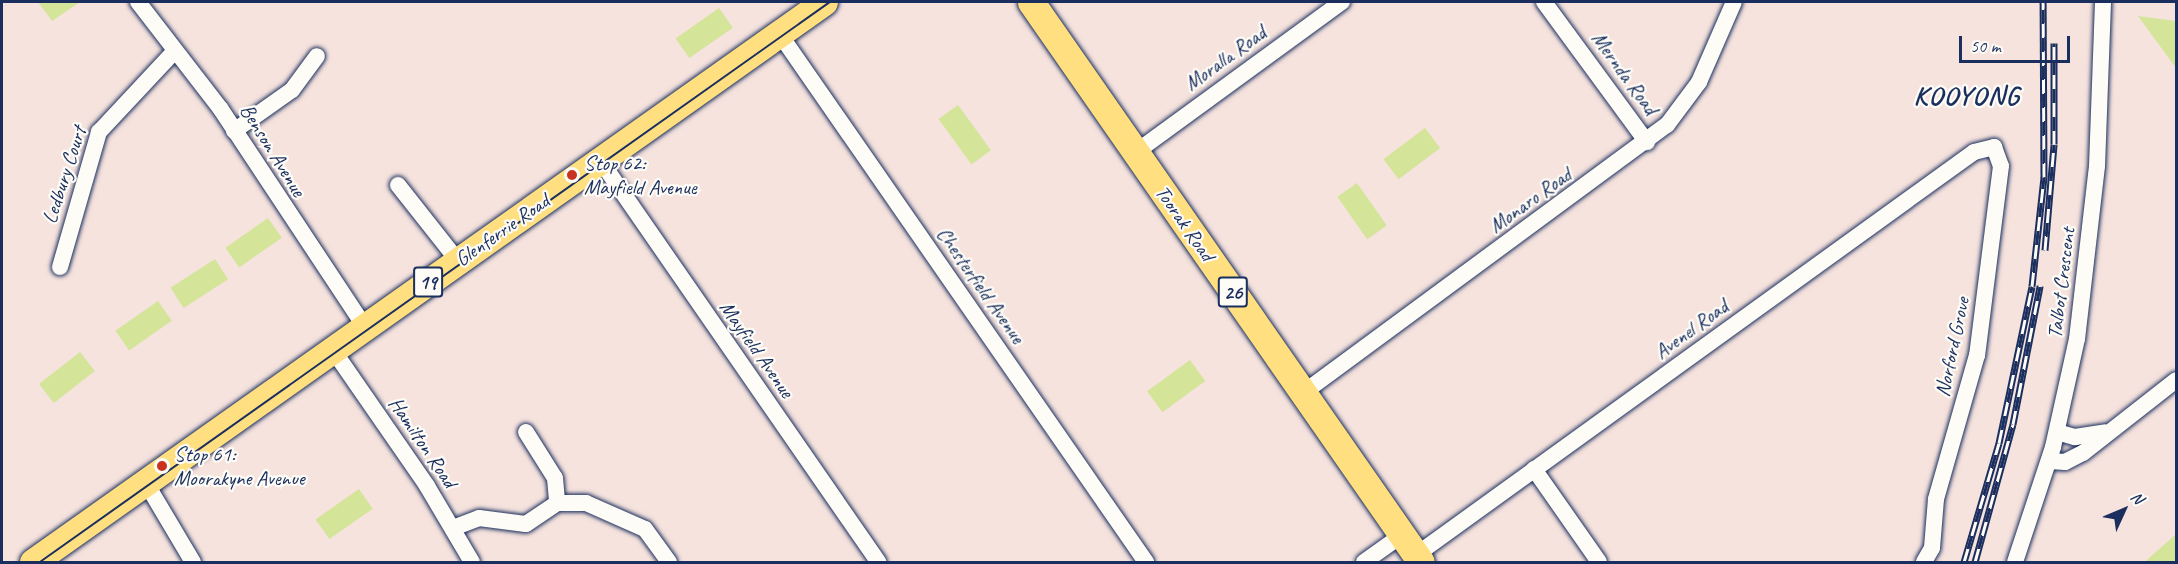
<!DOCTYPE html>
<style>
body{margin:0}
#map{position:relative;width:2178px;height:564px;overflow:hidden;background:#f6e3de;font-family:Caveat,sans-serif}
div>[style]{position:absolute}
.green>*{inset:0;background:#d4e498;transform-origin:0 0}
.roads{filter:drop-shadow(0 0 2px #1b2f5e) drop-shadow(0 0 2px #1b2f5e)}
.street>*{height:16px;margin:-8px;padding:0 8px;transform-origin:8px;border-radius:8px;background:#fdfcf7}
.primary>*{height:27px;margin:-13.5px;padding:0 13.5px;transform-origin:13.5px;border-radius:13.5px;background:#ffdf80}
.tram>*{height:1.5px;margin:-0.75px;padding:0 0.75px;transform-origin:0.75px;border-radius:0.75px;background:#1b2f5e}
.rail>*{height:7px;margin-top:-3.5px;transform-origin:0;background:repeating-linear-gradient(90deg,#fdfcf7 0 14px,#1b2f5e 0 28px);box-sizing:border-box;border-block:2px solid #1b2f5e}
.dots>*{width:16px;height:16px;translate:-50% -50%;box-sizing:border-box;border:3px solid #fdfcf7;border-radius:50%}
span{translate:-50% -50%;white-space:nowrap;text-align:center;line-height:1.15;-webkit-text-stroke:4.5px #fdfcf7;paint-order:stroke}
.shield-label span{padding:2px 4px;background:#fdfcf7;border:2px solid;border-radius:4px;-webkit-text-stroke-width:0}
.shield-label{font-size:20px;color:#1b2f5e;font-weight:700}
.street-label{font-size:21px;color:#1b2f5e}
.poi-label{font-size:21px;color:#1b2f5e}
.left{translate:0 -50%;text-align:left}
.district-label{font-size:27px;color:#1b2f5e;font-weight:700;letter-spacing:1.5px}
.frame{position:absolute;inset:0;border:3px solid #1b2f5e;pointer-events:none}
.north{position:absolute;left:2094px;top:480px;width:60px;height:60px;-webkit-text-stroke:4px #fdfcf7;paint-order:stroke;rotate:46deg;font-size:16px;font-weight:700;line-height:24px;text-align:center;color:#1b2f5e}
.north::after{content:'';display:block;margin:auto;width:21px;height:27px;background:#1b2f5e;clip-path:polygon(50% 0,100% 100%,50% 72%,0 100%)}
.scale{position:absolute;left:1959px;top:36px;width:111px;height:27px;box-sizing:border-box;border:3px solid #1b2f5e;border-top:0;padding-left:8px;font-size:18px;line-height:21px;white-space:nowrap;color:#1b2f5e;-webkit-text-stroke:4px #fdfcf7;paint-order:stroke}
</style>
<div id="map">
<div class="green">
<div style="clip-path:polygon(38px 2px,80px 2px,52px 21px)"></div>
<div style="left:719px;top:8px;width:24px;height:53px;rotate:55deg"></div>
<div style="clip-path:polygon(2138px 16px,2176px 21px,2176px 68px)"></div>
<div style="left:958px;top:105px;width:56px;height:24px;rotate:54deg"></div>
<div style="left:1425px;top:128px;width:25px;height:52px;rotate:53deg"></div>
<div style="left:1357px;top:183px;width:52px;height:24px;rotate:55deg"></div>
<div style="left:268px;top:218px;width:24px;height:52px;rotate:55deg"></div>
<div style="left:215px;top:259px;width:24px;height:53px;rotate:57deg"></div>
<div style="left:158px;top:301px;width:24px;height:52px;rotate:55deg"></div>
<div style="left:80px;top:352px;width:24px;height:52px;rotate:52deg"></div>
<div style="left:1190px;top:360px;width:26px;height:53px;rotate:54deg"></div>
<div style="left:359px;top:489px;width:24px;height:53px;rotate:55deg"></div>
<div style="clip-path:polygon(2176px 534px,2176px 562px,2146px 562px,2148px 559px)"></div>
</div>
<div class="roads">
<div class="street">
<div style="left:138px;top:2px;width:134px;rotate:52.3deg"></div>
<div style="left:220px;top:108px;width:263px;rotate:56.5deg"></div>
<div style="left:1544px;top:2px;width:174px;rotate:53.7deg"></div>
<div style="left:779px;top:33px;width:644px;rotate:55.25deg"></div>
<div style="left:234px;top:131px;width:71px;rotate:-35.3deg"></div>
<div style="left:292px;top:90px;width:42px;rotate:-53.7deg"></div>
<div style="left:1136px;top:152px;width:255px;rotate:-36.1deg"></div>
<div style="left:600px;top:160px;width:489px;rotate:55.3deg"></div>
<div style="left:398px;top:185px;width:97px;rotate:51.7deg"></div>
<div style="left:60px;top:267px;width:141px;rotate:-73.9deg"></div>
<div style="left:99px;top:132px;width:108px;rotate:-46.9deg"></div>
<div style="left:333px;top:350px;width:165px;rotate:55.3deg"></div>
<div style="left:427px;top:486px;width:88px;rotate:59.4deg"></div>
<div style="left:1303px;top:393px;width:452px;rotate:-36.4deg"></div>
<div style="left:1667px;top:125px;width:54px;rotate:-53.3deg"></div>
<div style="left:1699px;top:82px;width:87px;rotate:-66.4deg"></div>
<div style="left:526px;top:432px;width:54px;rotate:57.8deg"></div>
<div style="left:555px;top:478px;width:25px;rotate:85deg"></div>
<div style="left:2057px;top:432px;width:19px;rotate:16deg"></div>
<div style="left:2075px;top:437px;width:30px;rotate:-9deg"></div>
<div style="left:2050px;top:461px;width:15px;rotate:4deg"></div>
<div style="left:2065px;top:462px;width:20px;rotate:-27deg"></div>
<div style="left:2083px;top:453px;width:118px;rotate:-38.1deg"></div>
<div style="left:1534px;top:469px;width:113px;rotate:55deg"></div>
<div style="left:146px;top:483px;width:92px;rotate:59.3deg"></div>
<div style="left:453px;top:528px;width:28px;rotate:-21deg"></div>
<div style="left:479px;top:518px;width:47px;rotate:7.3deg"></div>
<div style="left:526px;top:524px;width:37px;rotate:-34deg"></div>
<div style="left:557px;top:503px;width:29px"></div>
<div style="left:586px;top:503px;width:64px;rotate:23.8deg"></div>
<div style="left:645px;top:529px;width:41px;rotate:54deg"></div>
<div style="left:1416px;top:555px;width:688px;rotate:-35.84deg"></div>
<div style="left:1974px;top:152px;width:21px;rotate:-14deg"></div>
<div style="left:1994px;top:147px;width:20px;rotate:70deg"></div>
<div style="left:2001px;top:166px;width:191px;rotate:97.2deg"></div>
<div style="left:1977px;top:355px;width:150px;rotate:105.9deg"></div>
<div style="left:1936px;top:499px;width:49px;rotate:94.7deg"></div>
<div style="left:1932px;top:548px;width:16px;rotate:120deg"></div>
<div style="left:1364px;top:562px;width:47px;rotate:-35.4deg"></div>
<div style="left:2015px;top:562px;width:121px;rotate:-71.7deg"></div>
<div style="left:2053px;top:447px;width:111px;rotate:-77.5deg"></div>
<div style="left:2077px;top:339px;width:174px;rotate:-83.4deg"></div>
<div style="left:2097px;top:166px;width:164px;rotate:-87.9deg"></div>
</div>
<div class="primary">
<div style="left:1031px;top:2px;width:682px;rotate:55.15deg"></div>
<div style="left:33px;top:562px;width:969px;rotate:-35.3deg"></div>
</div>
</div>
<div class="tram">
<div style="left:40px;top:562px;width:968px;rotate:-35.33deg"></div>
</div>
<div class="rail">
<div style="left:2045px;top:250px;width:106px;rotate:-85.1deg"></div>
<div style="left:2054px;top:144px;width:101px;rotate:-90deg"></div>
<div style="left:1964px;top:562px;width:124px;rotate:-73.6deg"></div>
<div style="left:1999px;top:443px;width:160px;rotate:-78.1deg"></div>
<div style="left:2032px;top:286px;width:110px;rotate:-83.7deg"></div>
<div style="left:2044px;top:177px;width:175px;rotate:-90.3deg"></div>
<div style="left:1975px;top:562px;width:143px;rotate:-74.6deg"></div>
<div style="left:2013px;top:424px;width:141px;rotate:-78.9deg"></div>
</div>
<div class="dots">
<div style="left:572px;top:175px;background:#c8321e"></div>
<div style="left:162px;top:466px;background:#c8321e"></div>
</div>
<div class="shield-label">
<span style="left:428px;top:282px">19</span>
<span style="left:1233px;top:292px">26</span>
</div>
<div class="street-label">
<span style="left:1225px;top:58px;rotate:-36deg">Moralla Road</span>
<span style="left:1625px;top:73px;rotate:54deg">Mernda Road</span>
<span style="left:273px;top:150px;rotate:58deg">Benson Avenue</span>
<span style="left:64px;top:175px;rotate:-72deg">Ledbury Court</span>
<span style="left:1530px;top:200px;rotate:-36deg">Monaro Road</span>
<span style="left:1185px;top:223px;rotate:55deg">Toorak Road</span>
<span style="left:502px;top:230px;rotate:-35deg">Glenferrie Road</span>
<span style="left:2061px;top:283px;rotate:-83deg">Talbot Crescent</span>
<span style="left:981px;top:285px;rotate:55deg">Chesterfield Avenue</span>
<span style="left:1691px;top:329px;rotate:-36deg">Avenel Road</span>
<span style="left:1952px;top:347px;rotate:-78deg">Norford Grove</span>
<span style="left:757px;top:349px;rotate:55deg">Mayfield Avenue</span>
<span style="left:423px;top:442px;rotate:56deg">Hamilton Road</span>
</div>
<div class="poi-label">
<span class="left" style="left:584px;top:175px">Stop 62:<br>Mayfield Avenue</span>
<span class="left" style="left:174px;top:466px">Stop 61:<br>Moorakyne Avenue</span>
</div>
<div class="district-label">
<span style="left:1967px;top:96px">KOOYONG</span>
</div>
<div class="frame"></div>
<div class="north">N</div>
<div class="scale">50 m</div>
</div>
